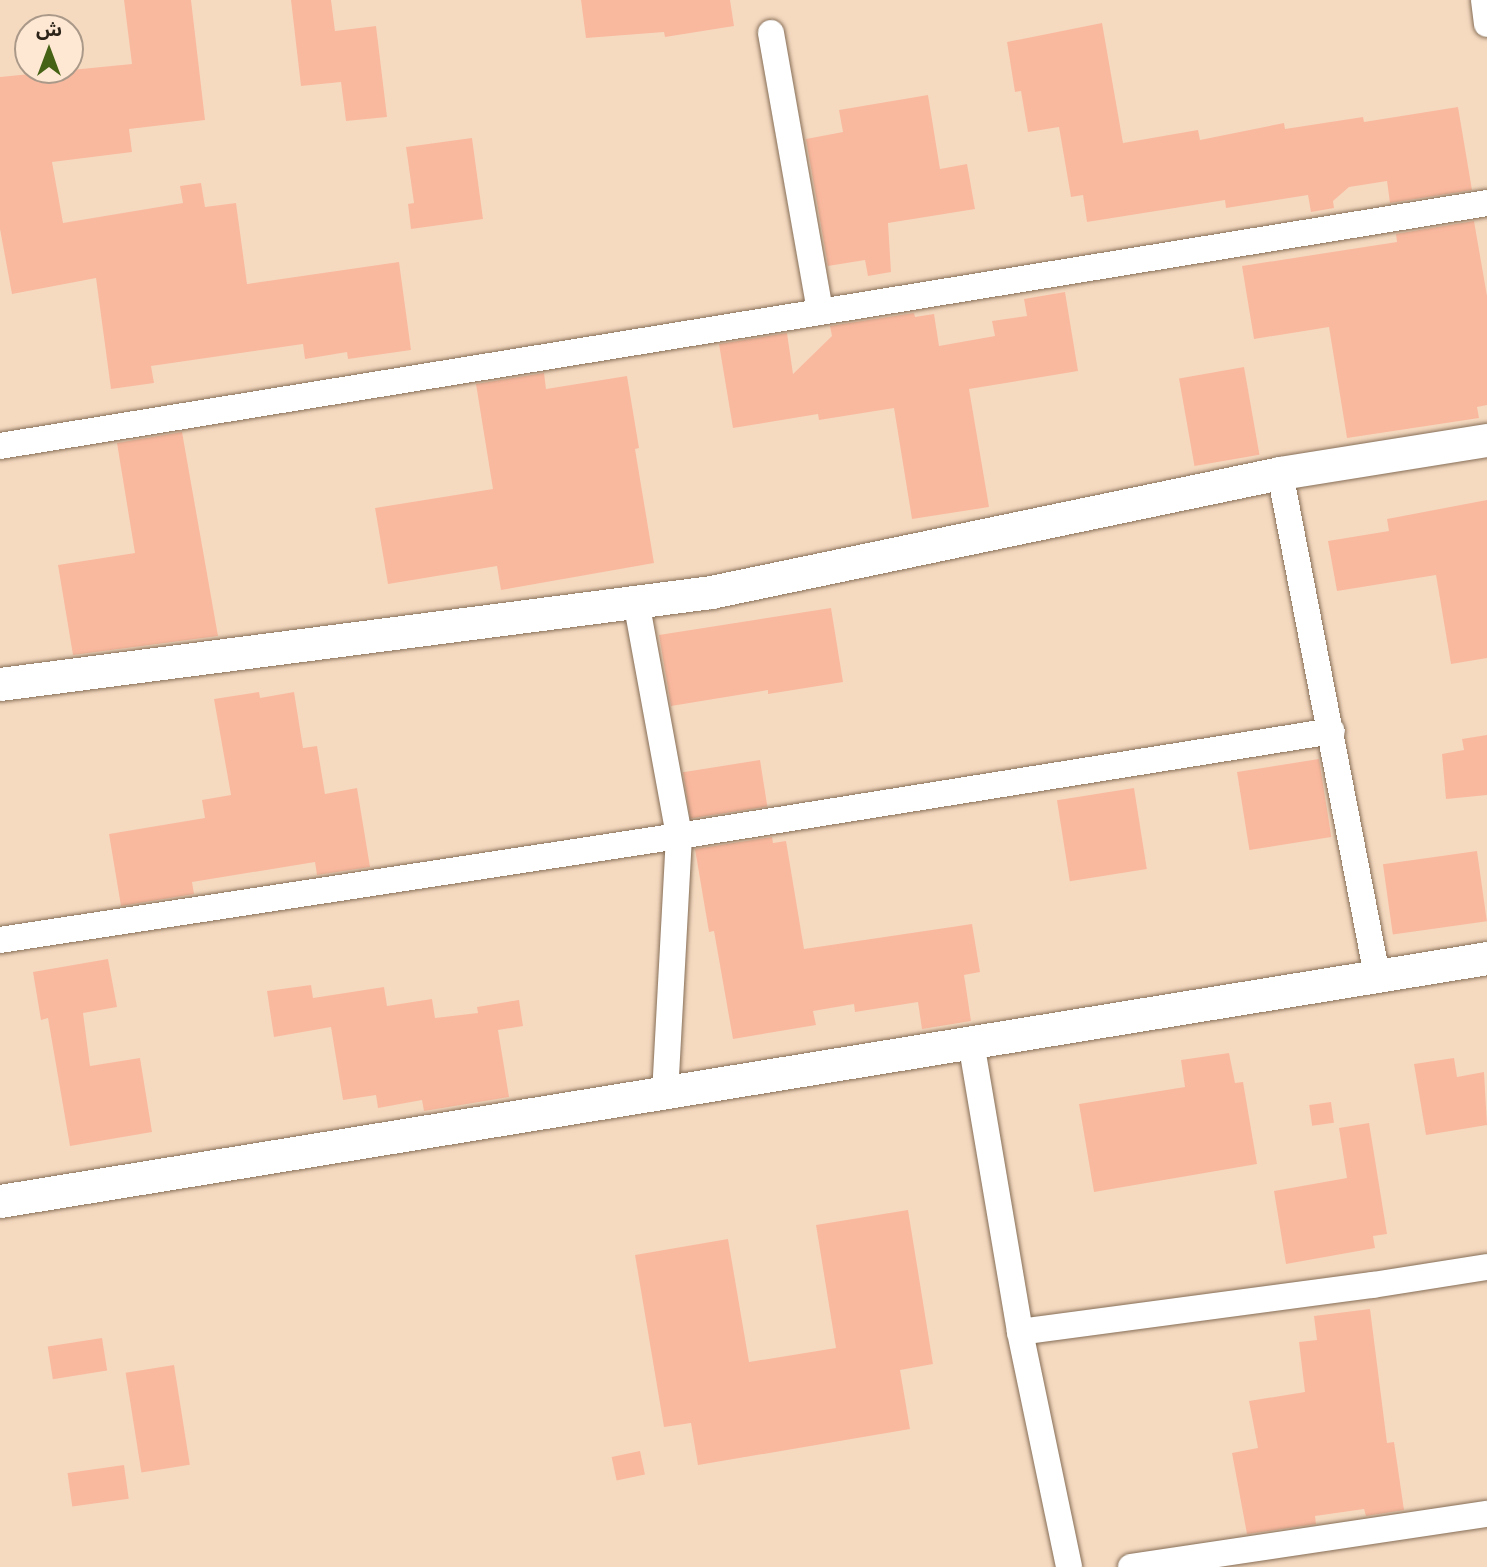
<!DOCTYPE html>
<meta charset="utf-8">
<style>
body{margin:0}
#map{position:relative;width:1487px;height:1567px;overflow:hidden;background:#f5dac0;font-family:Bitter,"Noto Sans Arabic",serif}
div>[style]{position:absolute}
.building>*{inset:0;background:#f9b99f;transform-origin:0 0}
.roads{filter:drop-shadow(0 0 2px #866e57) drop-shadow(0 0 2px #866e57)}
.minor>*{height:26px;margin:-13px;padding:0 13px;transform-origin:13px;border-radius:13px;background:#fff}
.tertiary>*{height:33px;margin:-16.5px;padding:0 16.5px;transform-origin:16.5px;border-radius:16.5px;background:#fff}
span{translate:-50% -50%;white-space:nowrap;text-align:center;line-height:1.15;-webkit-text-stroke:5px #fee8d3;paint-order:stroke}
.north{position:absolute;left:14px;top:14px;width:70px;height:70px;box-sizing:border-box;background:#fee8d3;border:2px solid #aa9989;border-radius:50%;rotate:0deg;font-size:19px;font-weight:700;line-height:28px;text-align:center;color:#2c2319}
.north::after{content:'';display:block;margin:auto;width:24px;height:32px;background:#466315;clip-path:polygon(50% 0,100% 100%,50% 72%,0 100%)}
</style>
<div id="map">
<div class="building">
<div style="clip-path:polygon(124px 0,191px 0,205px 120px,129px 129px,132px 152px,52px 162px,63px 223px,183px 203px,180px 186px,201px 183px,205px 207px,236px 203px,247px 284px,399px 262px,411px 350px,348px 359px,347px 352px,305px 359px,303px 344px,151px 366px,154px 383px,111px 389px,96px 278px,12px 294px,0 229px,0 77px,132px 64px)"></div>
<div style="clip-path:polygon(291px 0,331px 0,335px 31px,376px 26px,387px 117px,346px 121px,341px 82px,301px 86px)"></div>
<div style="clip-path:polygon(581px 0,730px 0,734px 26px,665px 37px,664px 32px,586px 38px)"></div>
<div style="clip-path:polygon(1102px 23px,1123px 143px,1198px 130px,1200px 140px,1284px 123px,1285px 129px,1363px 117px,1364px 122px,1458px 107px,1472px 190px,1390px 203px,1387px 181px,1349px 187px,1333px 201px,1334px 208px,1311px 212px,1308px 195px,1226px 208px,1225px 200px,1087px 222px,1083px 195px,1071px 197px,1059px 127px,1028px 132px,1021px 91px,1015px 92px,1007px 42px)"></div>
<div style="clip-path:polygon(928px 95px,940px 169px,967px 164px,975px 209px,888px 223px,891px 272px,868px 276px,865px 260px,828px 266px,806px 139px,843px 132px,839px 110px)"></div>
<div style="clip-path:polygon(472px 138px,483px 219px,411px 229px,408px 204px,414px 203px,406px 147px)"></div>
<div style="clip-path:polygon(1474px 221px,1487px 296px,1487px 405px,1477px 407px,1479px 418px,1347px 438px,1329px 327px,1254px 339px,1242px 266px,1397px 242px,1396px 234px)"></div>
<div style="clip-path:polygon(1065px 292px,1078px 371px,969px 389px,989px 507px,912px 519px,894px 408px,819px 420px,818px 414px,733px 428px,719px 344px,787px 333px,793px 374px,832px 336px,830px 326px,914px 313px,915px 317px,934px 314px,939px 346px,995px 336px,992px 321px,1027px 316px,1024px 299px)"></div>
<div style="left:1244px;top:367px;width:89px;height:66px;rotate:80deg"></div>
<div style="clip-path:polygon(544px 373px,546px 389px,627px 376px,639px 448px,635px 449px,654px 563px,501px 590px,497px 566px,388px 584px,375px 508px,493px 489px,476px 384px)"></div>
<div style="clip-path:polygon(182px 432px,218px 636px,73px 655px,58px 565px,135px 553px,117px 443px)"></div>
<div style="clip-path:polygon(1487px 500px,1487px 658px,1451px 664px,1436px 575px,1337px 591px,1328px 541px,1389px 531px,1387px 519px)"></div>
<div style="clip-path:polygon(831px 608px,843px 682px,768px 694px,768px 690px,671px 706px,659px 635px)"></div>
<div style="clip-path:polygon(259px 692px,260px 698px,294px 692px,303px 748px,317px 746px,325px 794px,357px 788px,370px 867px,317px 875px,315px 862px,192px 882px,194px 894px,121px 906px,109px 834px,205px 818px,202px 800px,231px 795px,214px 699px)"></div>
<div style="clip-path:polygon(1487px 735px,1487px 795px,1446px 799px,1442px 754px,1464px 750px,1462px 739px)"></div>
<div style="left:1319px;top:759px;width:79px;height:83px;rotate:81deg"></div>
<div style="left:760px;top:760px;width:47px;height:78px;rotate:81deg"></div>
<div style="left:1134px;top:788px;width:82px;height:78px;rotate:81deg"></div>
<div style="clip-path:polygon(772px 837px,773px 843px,786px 841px,804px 949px,972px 924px,980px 972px,964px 975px,971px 1021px,922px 1029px,918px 1002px,855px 1012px,854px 1004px,813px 1011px,816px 1025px,733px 1039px,714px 931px,709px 932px,695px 849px)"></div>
<div style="left:1477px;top:851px;width:71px;height:95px;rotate:82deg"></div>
<div style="clip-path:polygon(108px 959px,117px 1007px,83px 1013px,90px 1066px,140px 1058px,152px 1132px,70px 1146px,48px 1018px,41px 1020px,33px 972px)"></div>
<div style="clip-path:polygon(311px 985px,313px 998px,384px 987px,387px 1006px,432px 999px,435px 1018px,478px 1013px,477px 1007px,519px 1000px,523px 1026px,498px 1030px,509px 1097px,424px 1111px,422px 1100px,378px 1108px,376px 1095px,343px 1100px,331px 1027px,274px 1037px,267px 991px)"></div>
<div style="clip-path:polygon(1229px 1053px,1235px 1083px,1243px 1082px,1257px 1164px,1094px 1192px,1079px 1104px,1185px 1087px,1181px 1060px)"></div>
<div style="clip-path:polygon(1454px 1058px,1457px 1077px,1484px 1072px,1487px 1125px,1426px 1135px,1414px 1064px)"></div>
<div style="left:1331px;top:1102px;width:21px;height:22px;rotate:82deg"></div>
<div style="clip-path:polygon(1369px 1123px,1387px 1234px,1373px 1236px,1375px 1248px,1286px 1264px,1274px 1191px,1347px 1178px,1339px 1128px)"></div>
<div style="clip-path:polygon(908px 1210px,933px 1364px,900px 1370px,910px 1429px,698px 1465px,691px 1423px,664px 1427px,635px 1255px,728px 1239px,749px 1362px,836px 1348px,816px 1225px)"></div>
<div style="clip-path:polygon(1370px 1309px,1387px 1443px,1394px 1442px,1404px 1510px,1366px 1516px,1364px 1509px,1315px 1516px,1316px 1524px,1247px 1534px,1232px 1453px,1258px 1448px,1249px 1401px,1305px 1392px,1299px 1342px,1317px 1340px,1314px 1316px)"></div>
<div style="left:102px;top:1338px;width:33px;height:55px;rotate:81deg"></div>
<div style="left:174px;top:1365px;width:101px;height:49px;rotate:81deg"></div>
<div style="left:640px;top:1451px;width:24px;height:29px;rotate:78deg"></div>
<div style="left:124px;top:1465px;width:34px;height:57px;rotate:82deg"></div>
</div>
<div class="roads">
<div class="minor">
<div style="left:1484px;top:0;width:24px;rotate:83deg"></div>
<div style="left:771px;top:33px;width:283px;rotate:80deg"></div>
<div style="left:0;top:446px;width:1507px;rotate:-9.28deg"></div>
<div style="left:1280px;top:473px;width:512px;rotate:79.08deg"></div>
<div style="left:636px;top:601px;width:239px;rotate:79.6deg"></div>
<div style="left:679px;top:836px;width:255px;rotate:93.1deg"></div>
<div style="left:0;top:940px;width:687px;rotate:-8.71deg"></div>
<div style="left:679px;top:836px;width:661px;rotate:-9.13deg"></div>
<div style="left:971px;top:1042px;width:294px;rotate:80.4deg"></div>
<div style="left:1020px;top:1332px;width:240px;rotate:78.2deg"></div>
<div style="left:1020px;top:1332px;width:356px;rotate:-7.6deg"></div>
<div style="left:1373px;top:1285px;width:115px;rotate:-9deg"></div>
<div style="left:1131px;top:1567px;width:360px;rotate:-8.5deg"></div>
</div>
<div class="tertiary">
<div style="left:0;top:684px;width:717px;rotate:-7.37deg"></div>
<div style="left:711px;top:592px;width:581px;rotate:-11.81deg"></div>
<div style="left:1280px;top:473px;width:210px;rotate:-9.1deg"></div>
<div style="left:0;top:1201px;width:1507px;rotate:-9.28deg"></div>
</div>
</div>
<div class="north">ش</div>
</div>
